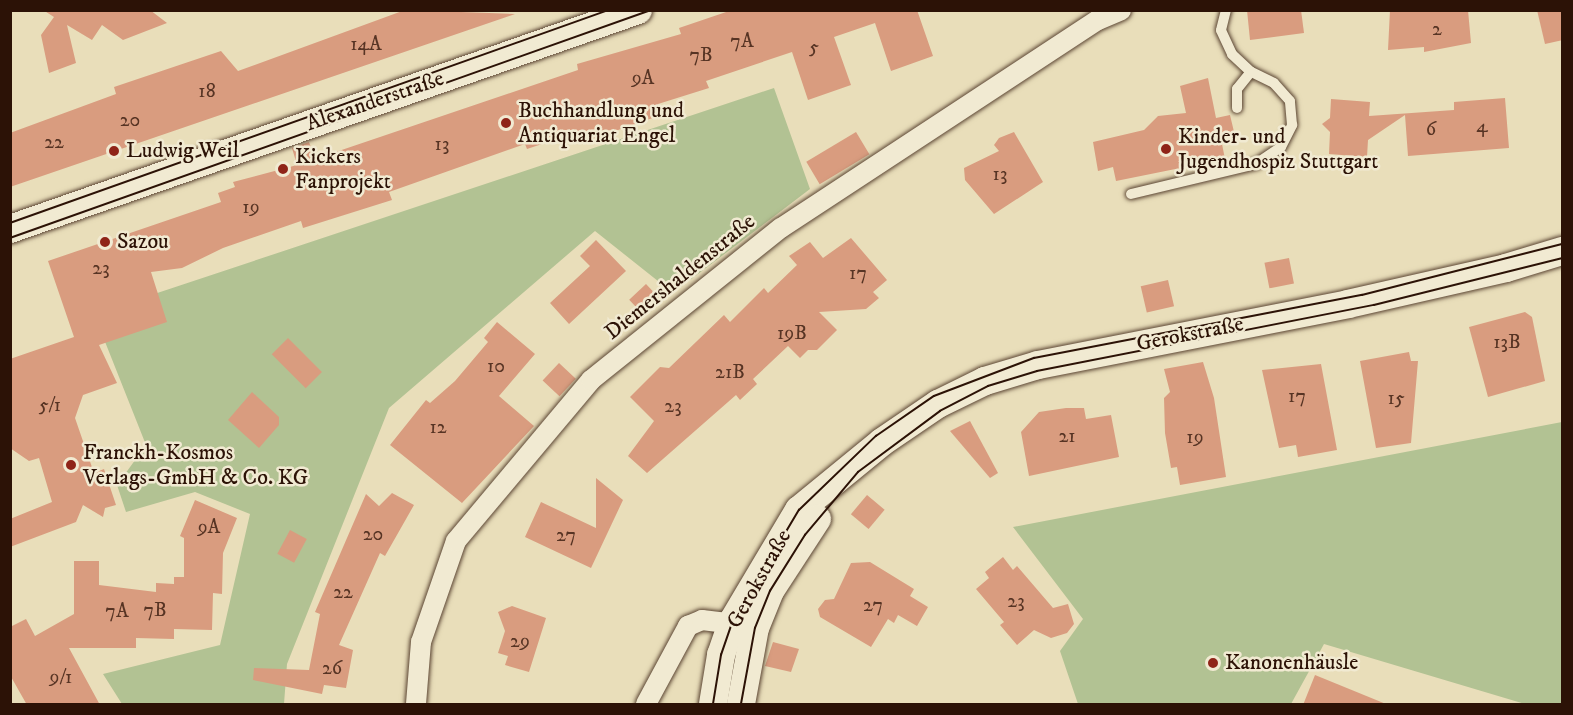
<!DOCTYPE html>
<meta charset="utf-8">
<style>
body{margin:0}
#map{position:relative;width:1573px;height:715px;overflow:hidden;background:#e9deba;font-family:"IM FELL DW Pica",serif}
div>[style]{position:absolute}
.green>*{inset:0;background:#b2c293}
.building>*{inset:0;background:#d99c7f;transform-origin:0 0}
.roads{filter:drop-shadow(0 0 2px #5b4533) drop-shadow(0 0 2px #5b4533)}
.lane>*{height:10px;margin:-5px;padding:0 5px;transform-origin:5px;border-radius:5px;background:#f1ead2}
.street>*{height:20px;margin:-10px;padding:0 10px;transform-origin:10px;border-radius:10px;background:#f1ead2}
.secondary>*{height:28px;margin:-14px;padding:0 14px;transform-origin:14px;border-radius:14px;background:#f1ead2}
.tram>*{height:1.5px;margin:-0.75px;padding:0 0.75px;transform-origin:0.75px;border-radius:0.75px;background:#2c1206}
.dots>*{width:16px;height:16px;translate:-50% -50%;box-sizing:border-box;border:3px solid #f1ead2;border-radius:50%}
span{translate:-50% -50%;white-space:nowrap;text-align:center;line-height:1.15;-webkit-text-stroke:5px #f1ead2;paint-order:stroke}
.number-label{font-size:20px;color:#573424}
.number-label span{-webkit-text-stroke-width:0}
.street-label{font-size:22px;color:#2c1206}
.poi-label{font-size:22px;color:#2c1206}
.left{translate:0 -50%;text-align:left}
.frame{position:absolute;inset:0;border:12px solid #2c1206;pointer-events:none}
</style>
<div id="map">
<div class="green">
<div style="clip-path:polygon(774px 88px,810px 189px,673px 293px,595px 231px,389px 408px,287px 664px,284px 704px,122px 704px,103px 674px,220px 645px,250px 514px,195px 492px,126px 512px,117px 485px,146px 445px,94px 314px)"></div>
<div style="clip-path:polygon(1562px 422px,1562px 704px,1525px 704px,1324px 644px,1291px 704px,1078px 704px,1060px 651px,1083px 619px,1013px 527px)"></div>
</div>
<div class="building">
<div style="clip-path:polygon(43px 10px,150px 10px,167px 23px,123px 40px,102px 25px,92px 40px,67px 25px,76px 63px,49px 73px,41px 35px,54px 17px)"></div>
<div style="clip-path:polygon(405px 10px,515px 14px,10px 187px,10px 133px,116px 94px,114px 87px,221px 51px,238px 71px)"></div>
<div style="clip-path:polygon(732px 10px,917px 10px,933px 56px,891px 71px,875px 23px,834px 37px,851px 85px,808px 100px,792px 52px,706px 81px,709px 88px,658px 104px,661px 115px,581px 143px,578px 132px,527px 149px,525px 144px,389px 192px,392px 200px,303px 228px,301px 221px,223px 248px,182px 268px,151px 272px,167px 322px,99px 345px,117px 383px,83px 395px,75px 418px,94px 473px,104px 469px,116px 505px,105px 508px,103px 517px,83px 505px,76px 522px,10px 547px,10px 519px,52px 502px,39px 458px,29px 461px,10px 448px,10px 359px,74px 337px,48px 261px,221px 202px,218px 193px,235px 187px,233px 182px,297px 165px,292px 148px,309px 142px,315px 159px,578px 70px,577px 64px,681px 34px,679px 28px)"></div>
<div style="clip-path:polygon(1247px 10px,1301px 10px,1304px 33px,1250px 40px)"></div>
<div style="clip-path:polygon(1390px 10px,1468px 10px,1471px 43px,1424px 52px,1424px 47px,1388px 50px)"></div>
<div style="clip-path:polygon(1537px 10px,1563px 10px,1563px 40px,1545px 44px)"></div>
<div style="clip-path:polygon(1208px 78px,1216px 118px,1230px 115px,1235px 136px,1221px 139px,1225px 159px,1116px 181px,1113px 167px,1098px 171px,1093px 142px,1144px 130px,1158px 116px,1186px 113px,1180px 86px)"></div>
<div style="clip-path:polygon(1505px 98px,1509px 148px,1408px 156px,1405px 115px,1368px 140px,1367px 157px,1329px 154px,1330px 132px,1322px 124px,1330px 118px,1331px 99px,1370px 102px,1369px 116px,1454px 110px,1454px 102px)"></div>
<div style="left:856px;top:132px;width:26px;height:58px;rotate:59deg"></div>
<div style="clip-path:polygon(1014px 132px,1043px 182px,994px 214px,965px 180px,964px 168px,999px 151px,994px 145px,999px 138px)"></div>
<div style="clip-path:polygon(851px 238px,887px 280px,873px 292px,879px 298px,866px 309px,819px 312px,837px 330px,817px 350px,808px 350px,800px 358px,788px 346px,753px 379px,757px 384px,740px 400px,736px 395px,647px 473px,628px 456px,654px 421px,630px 397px,660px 367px,669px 368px,724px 315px,730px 322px,764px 288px,768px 293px,797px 265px,789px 256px,810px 242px,823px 258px)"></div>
<div style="clip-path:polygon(596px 240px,626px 271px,569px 324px,550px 303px,590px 266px,580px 256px)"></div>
<div style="left:1289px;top:258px;width:26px;height:25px;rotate:79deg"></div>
<div style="left:1168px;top:280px;width:27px;height:28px;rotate:77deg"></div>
<div style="left:646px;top:284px;width:22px;height:23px;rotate:47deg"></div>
<div style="clip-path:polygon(1525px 312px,1532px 317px,1545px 381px,1488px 397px,1469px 327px)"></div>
<div style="clip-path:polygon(497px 322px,535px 354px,499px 396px,534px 426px,462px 503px,390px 445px,426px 400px,430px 403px,455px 381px,488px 342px,484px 338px)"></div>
<div style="left:288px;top:338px;width:48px;height:23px;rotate:45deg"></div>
<div style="clip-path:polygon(1409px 352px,1411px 361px,1418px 361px,1411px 443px,1376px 448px,1360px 361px)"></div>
<div style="clip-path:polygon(1203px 362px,1214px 398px,1226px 477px,1180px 485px,1177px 467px,1171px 468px,1165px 433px,1164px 398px,1170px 392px,1164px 369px)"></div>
<div style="left:559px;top:363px;width:23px;height:24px;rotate:43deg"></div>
<div style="clip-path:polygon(1321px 364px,1337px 450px,1298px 457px,1296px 445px,1279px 448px,1262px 370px)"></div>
<div style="clip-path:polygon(252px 392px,279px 417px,279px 425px,259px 448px,228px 420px)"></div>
<div style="clip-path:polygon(1066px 408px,1084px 408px,1086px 419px,1111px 415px,1119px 457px,1029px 476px,1021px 432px,1039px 412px)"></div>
<div style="clip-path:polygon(970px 421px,998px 473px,990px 478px,950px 431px)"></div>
<div style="clip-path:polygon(596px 478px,623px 500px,591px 568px,525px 537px,541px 502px,596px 528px)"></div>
<div style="clip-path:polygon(392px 493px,414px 505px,385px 556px,380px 553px,339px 645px,353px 650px,346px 688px,324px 685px,322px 694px,253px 680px,254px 668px,309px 670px,320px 614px,315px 612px,366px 494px,379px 506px)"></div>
<div style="left:867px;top:495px;width:23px;height:25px;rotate:40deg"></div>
<div style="clip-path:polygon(195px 500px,237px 518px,223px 553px,222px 594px,213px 593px,212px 630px,174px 629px,174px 639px,136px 638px,136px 648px,69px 648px,100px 705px,27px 705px,10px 675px,10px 627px,26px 619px,35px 636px,74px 614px,74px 561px,99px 561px,99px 585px,156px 592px,156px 583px,174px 584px,174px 577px,184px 577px,184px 538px,180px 536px)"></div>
<div style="left:290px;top:530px;width:19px;height:27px;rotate:28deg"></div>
<div style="clip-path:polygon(1003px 557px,1013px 570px,1017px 566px,1053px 608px,1068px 604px,1074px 624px,1067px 633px,1051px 638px,1034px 630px,1017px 645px,1000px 625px,1004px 622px,976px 589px,989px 578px,985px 572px)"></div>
<div style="clip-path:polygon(870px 562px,914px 589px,910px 596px,928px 607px,917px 626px,898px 615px,894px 623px,888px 619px,871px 647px,820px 617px,818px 609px,825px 600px,834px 599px,851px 563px)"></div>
<div style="clip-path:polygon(512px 606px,546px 618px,529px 672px,505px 665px,508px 656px,498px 653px,505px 631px,498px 612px)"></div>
<div style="clip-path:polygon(773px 642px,799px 649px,791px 672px,765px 666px)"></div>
<div style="clip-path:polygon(1315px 675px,1386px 704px,1386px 705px,1303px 705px)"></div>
</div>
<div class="roads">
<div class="lane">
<div style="left:1237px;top:108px;width:19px;rotate:-90deg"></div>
<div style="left:1237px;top:89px;width:22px;rotate:-51deg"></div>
<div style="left:1131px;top:194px;width:129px;rotate:-13.5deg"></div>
<div style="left:1256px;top:164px;width:30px;rotate:-34deg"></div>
<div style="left:1281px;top:147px;width:25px;rotate:-63deg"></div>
<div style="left:1292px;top:125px;width:24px;rotate:-95deg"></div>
<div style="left:1290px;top:101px;width:24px;rotate:-132deg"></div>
<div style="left:1274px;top:83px;width:25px;rotate:-154deg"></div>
<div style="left:1251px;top:72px;width:26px;rotate:-137deg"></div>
<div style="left:1232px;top:54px;width:26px;rotate:-115deg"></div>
<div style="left:1221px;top:30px;width:21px;rotate:-76deg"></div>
</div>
<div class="street">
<div style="left:416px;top:704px;width:62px;rotate:-85.4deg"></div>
<div style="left:421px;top:642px;width:107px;rotate:-70.9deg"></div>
<div style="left:456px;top:541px;width:210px;rotate:-50deg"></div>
<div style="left:591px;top:380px;width:243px;rotate:-38.7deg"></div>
<div style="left:781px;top:228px;width:379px;rotate:-33.3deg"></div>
<div style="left:1098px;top:20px;width:25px;rotate:-23deg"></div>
<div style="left:646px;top:704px;width:89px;rotate:-61.7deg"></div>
<div style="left:688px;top:626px;width:15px;rotate:-23deg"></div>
<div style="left:702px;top:620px;width:42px;rotate:6.8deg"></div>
</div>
<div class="secondary">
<div style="left:10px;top:229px;width:665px;rotate:-19.22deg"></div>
<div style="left:713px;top:704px;width:50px;rotate:-80.7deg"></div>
<div style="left:721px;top:655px;width:36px;rotate:-71deg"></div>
<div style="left:733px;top:621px;width:129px;rotate:-59.3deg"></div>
<div style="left:799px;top:510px;width:107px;rotate:-39.3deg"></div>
<div style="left:882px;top:442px;width:68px;rotate:-34.2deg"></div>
<div style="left:938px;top:404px;width:52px;rotate:-26.1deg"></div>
<div style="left:985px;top:381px;width:55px;rotate:-16.8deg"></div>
<div style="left:1038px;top:365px;width:316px;rotate:-11.1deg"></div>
<div style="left:1348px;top:304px;width:162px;rotate:-12.8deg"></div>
<div style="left:1506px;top:268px;width:59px;rotate:-16.9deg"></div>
<div style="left:741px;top:704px;width:77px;rotate:-79.6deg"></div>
<div style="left:755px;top:628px;width:40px;rotate:-68deg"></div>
<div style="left:770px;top:591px;width:86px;rotate:-56.9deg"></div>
</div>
</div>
<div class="tram">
<div style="left:10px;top:223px;width:636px;rotate:-19.58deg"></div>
<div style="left:10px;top:238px;width:680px;rotate:-19.58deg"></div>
<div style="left:713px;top:704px;width:50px;rotate:-80.7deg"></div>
<div style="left:721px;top:655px;width:36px;rotate:-71deg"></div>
<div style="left:733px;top:621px;width:129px;rotate:-59.3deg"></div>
<div style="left:799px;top:510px;width:107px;rotate:-43.9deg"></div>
<div style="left:876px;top:436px;width:70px;rotate:-34.6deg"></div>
<div style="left:934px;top:396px;width:107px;rotate:-20.8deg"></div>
<div style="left:1034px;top:358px;width:334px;rotate:-10.9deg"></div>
<div style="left:1362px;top:295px;width:206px;rotate:-14.3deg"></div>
<div style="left:741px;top:704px;width:77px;rotate:-79.6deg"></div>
<div style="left:755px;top:628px;width:40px;rotate:-68deg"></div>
<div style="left:770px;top:591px;width:66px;rotate:-58deg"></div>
<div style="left:805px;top:535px;width:82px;rotate:-49.9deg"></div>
<div style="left:858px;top:472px;width:102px;rotate:-36.6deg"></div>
<div style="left:940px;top:411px;width:54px;rotate:-27.5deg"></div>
<div style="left:988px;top:386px;width:51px;rotate:-17deg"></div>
<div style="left:1037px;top:371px;width:343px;rotate:-11.1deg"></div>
<div style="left:1374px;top:305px;width:194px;rotate:-14deg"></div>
</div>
<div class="dots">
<div style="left:506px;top:123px;background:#8f2418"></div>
<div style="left:1166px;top:149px;background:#8f2418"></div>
<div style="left:114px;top:151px;background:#8f2418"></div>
<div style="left:283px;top:169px;background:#8f2418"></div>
<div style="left:105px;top:242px;background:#8f2418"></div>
<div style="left:71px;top:465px;background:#8f2418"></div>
<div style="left:1213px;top:663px;background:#8f2418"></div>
</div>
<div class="number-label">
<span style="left:1437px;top:29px">2</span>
<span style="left:742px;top:41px">7A</span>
<span style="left:366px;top:44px">14A</span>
<span style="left:814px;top:47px">5</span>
<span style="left:701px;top:55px">7B</span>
<span style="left:643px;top:78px">9A</span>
<span style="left:207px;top:91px">18</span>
<span style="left:130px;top:120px">20</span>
<span style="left:1482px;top:126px">4</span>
<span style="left:1431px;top:129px">6</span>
<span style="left:54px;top:142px">22</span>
<span style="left:442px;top:144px">13</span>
<span style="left:1000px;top:174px">13</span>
<span style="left:251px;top:207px">19</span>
<span style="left:101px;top:268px">23</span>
<span style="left:858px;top:273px">17</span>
<span style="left:792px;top:333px">19B</span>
<span style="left:1507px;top:342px">13B</span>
<span style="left:496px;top:366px">10</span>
<span style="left:730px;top:372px">21B</span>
<span style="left:1297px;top:396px">17</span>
<span style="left:1396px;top:398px">15</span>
<span style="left:50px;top:405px">5/1</span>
<span style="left:673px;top:406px">23</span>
<span style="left:438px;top:427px">12</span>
<span style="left:1067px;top:436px">21</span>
<span style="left:1195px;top:437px">19</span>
<span style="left:209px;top:527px">9A</span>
<span style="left:373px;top:534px">20</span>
<span style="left:566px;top:535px">27</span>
<span style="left:343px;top:592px">22</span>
<span style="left:1016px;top:601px">23</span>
<span style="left:873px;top:605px">27</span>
<span style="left:155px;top:610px">7B</span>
<span style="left:117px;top:611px">7A</span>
<span style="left:520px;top:641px">29</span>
<span style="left:332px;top:668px">26</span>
<span style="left:61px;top:677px">9/1</span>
</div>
<div class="street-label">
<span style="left:375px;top:101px;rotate:-19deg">Alexanderstraße</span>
<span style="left:680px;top:277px;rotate:-39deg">Diemershaldenstraße</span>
<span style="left:1190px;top:334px;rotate:-11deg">Gerokstraße</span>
<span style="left:759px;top:579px;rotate:-61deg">Gerokstraße</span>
</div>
<div class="poi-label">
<span class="left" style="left:518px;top:123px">Buchhandlung und<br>Antiquariat Engel</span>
<span class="left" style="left:1178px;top:149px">Kinder- und<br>Jugendhospiz Stuttgart</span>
<span class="left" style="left:126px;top:151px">Ludwig Weil</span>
<span class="left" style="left:295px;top:169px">Kickers<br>Fanprojekt</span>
<span class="left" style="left:117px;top:242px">Sazou</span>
<span class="left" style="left:83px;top:465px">Franckh-Kosmos<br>Verlags-GmbH &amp; Co. KG</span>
<span class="left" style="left:1225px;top:663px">Kanonenhäusle</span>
</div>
<div class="frame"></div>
</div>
